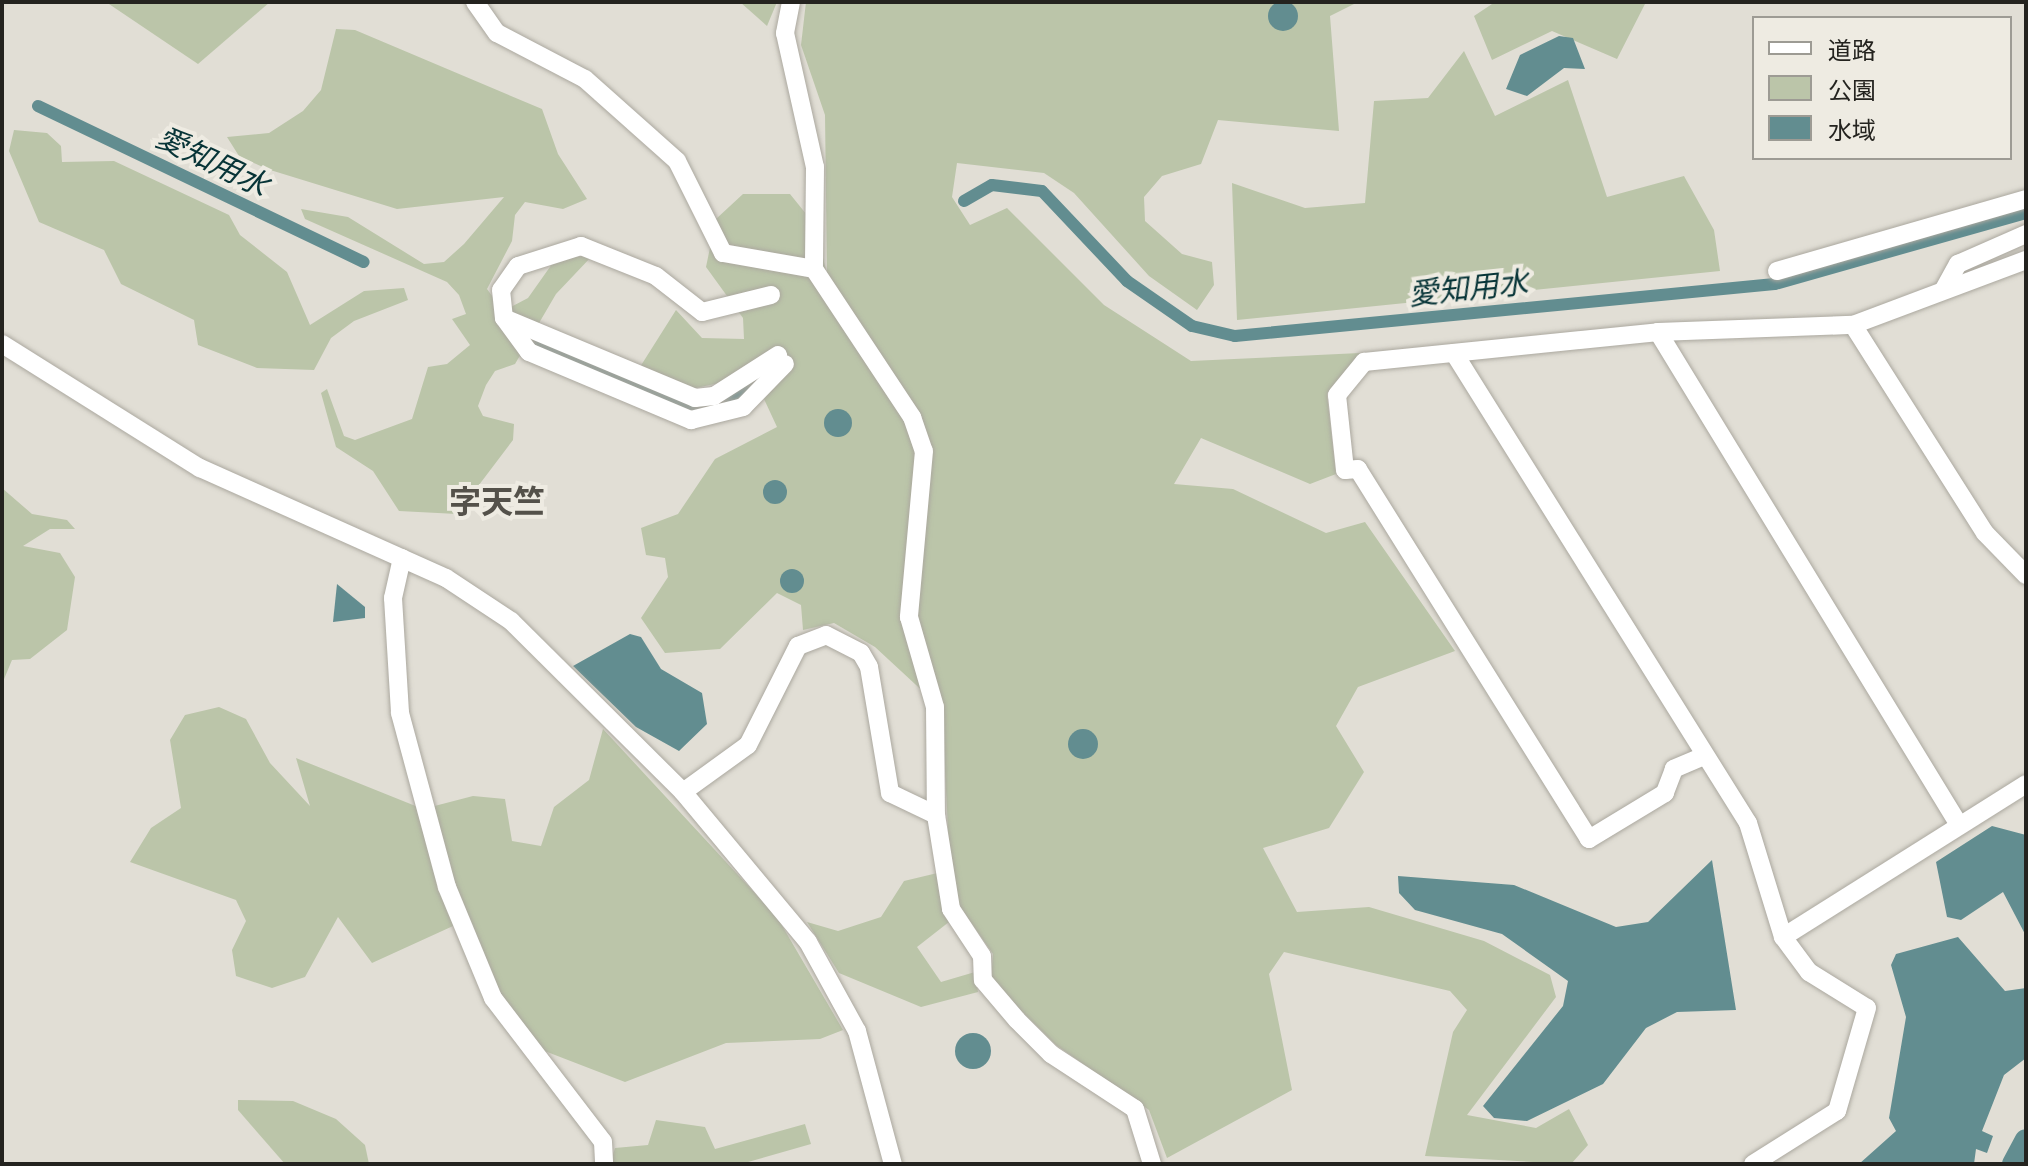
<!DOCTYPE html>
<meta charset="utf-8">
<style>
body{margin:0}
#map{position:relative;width:2028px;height:1166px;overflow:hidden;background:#e1ded5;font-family:"Exo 2","Noto Sans JP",sans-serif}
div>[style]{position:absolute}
.green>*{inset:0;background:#bbc5a9}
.water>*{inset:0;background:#628d90}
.round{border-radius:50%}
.canal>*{height:12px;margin:-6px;padding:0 6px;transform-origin:6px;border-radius:6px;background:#628d90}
.river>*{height:22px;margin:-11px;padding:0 11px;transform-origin:11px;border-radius:11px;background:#628d90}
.roads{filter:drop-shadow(0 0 2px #aba89f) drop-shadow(0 0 2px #aba89f)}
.minor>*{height:18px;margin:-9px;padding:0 9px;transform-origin:9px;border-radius:9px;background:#fff}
span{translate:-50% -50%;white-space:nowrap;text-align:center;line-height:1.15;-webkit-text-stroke:8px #eeebe2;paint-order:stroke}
.water-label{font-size:30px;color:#073437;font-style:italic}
.quarter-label{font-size:32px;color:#54514a;font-weight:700}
.frame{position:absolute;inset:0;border:4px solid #24231f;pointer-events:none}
.legend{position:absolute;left:1752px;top:16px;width:260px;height:144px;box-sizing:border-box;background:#eeebe2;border:2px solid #9d9b94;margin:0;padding:10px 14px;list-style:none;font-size:24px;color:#24231f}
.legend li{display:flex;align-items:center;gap:16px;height:40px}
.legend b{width:40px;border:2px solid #9d9b94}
</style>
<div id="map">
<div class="green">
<div style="clip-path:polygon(106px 2px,270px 2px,198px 64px)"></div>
<div style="clip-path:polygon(740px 2px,777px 2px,767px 26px)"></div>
<div style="clip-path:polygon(806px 2px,1358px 2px,1330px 16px,1339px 131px,1218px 120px,1201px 164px,1162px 176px,1144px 197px,1145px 221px,1182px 254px,1212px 262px,1214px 285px,1197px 310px,1149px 276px,1074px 193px,1044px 173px,957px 163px,952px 197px,970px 225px,1007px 208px,1104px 305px,1191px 361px,1360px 353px,1327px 394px,1336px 474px,1310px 484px,1201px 438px,1174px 484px,1233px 489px,1326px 533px,1365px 522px,1455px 651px,1358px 687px,1336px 726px,1364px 772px,1329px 828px,1263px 848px,1297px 912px,1369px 907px,1484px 941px,1550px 975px,1556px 997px,1467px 1115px,1536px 1128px,1569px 1109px,1588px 1145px,1571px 1164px,1425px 1156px,1453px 1032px,1467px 1010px,1450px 991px,1284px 952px,1269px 974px,1292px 1090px,1167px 1158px,1149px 1110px,1056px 1045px,991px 981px,993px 954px,963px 911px,917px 947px,941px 982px,975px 972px,978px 992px,921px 1007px,839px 973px,807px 922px,838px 931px,881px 917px,904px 881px,950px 870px,942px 709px,875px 647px,834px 623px,803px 630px,801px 605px,777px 593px,720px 649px,665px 653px,641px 618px,668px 577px,665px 558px,646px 555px,641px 528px,678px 514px,715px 459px,777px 427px,764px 399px,791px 368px,686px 390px,640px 367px,676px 310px,702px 338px,744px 339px,743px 318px,706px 267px,716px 219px,743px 194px,790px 194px,815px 225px,827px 274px,825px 115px,801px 45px)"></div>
<div style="clip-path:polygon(1495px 2px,1646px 2px,1617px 59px,1552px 31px,1492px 60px,1474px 16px)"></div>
<div style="clip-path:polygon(336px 29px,355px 30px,542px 109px,558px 154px,587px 199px,563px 209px,525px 202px,515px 215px,512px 241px,487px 289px,503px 311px,528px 298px,557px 257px,592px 256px,556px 294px,515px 364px,495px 371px,486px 385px,478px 406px,483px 416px,514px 424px,513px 440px,457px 514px,399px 511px,373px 471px,336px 447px,321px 393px,327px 389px,344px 436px,355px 440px,412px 419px,428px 367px,447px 364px,470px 345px,452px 319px,466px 314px,459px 295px,447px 282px,305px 219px,301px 209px,348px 217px,424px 264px,444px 262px,464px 244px,504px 197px,397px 209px,267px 169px,239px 156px,227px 137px,269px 133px,303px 111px,321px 90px)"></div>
<div style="clip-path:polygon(1464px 51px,1495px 116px,1568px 80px,1607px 197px,1684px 176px,1714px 230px,1720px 271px,1237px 320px,1232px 183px,1305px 208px,1365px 203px,1374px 101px,1428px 98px)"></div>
<div style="clip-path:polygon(14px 130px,47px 133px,61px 146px,62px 162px,114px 161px,229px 215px,240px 235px,287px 272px,310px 325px,364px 291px,404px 288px,408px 300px,354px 321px,331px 338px,314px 370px,257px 368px,198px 345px,194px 320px,121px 284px,104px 250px,39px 222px,9px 151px)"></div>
<div style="clip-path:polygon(2px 488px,32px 514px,67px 520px,75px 529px,50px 529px,23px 546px,60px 553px,75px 577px,67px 630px,30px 659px,12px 660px,2px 684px)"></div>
<div style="clip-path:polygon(219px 707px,246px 719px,270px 763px,310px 806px,296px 758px,423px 809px,473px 796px,505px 799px,512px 841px,541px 846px,554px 807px,589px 780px,603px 729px,777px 917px,843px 1030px,820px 1039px,726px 1043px,625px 1082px,542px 1050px,480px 967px,464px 921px,372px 963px,338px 917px,305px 977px,272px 988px,236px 976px,232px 950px,246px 921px,236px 900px,130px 862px,151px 828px,181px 808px,170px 740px,185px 715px)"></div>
<div style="clip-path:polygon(238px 1100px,293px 1101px,336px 1119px,365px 1145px,369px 1164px,285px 1164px,238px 1110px)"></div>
<div style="clip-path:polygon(656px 1120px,705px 1127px,715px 1149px,805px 1124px,811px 1144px,741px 1164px,610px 1164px,615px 1148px,648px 1145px)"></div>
</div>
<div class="water">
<div class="round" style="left:1268px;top:1px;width:30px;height:30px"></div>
<div style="clip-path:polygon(1559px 36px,1573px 38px,1585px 69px,1564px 68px,1527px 96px,1506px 89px,1520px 55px)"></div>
<div class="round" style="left:824px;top:409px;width:28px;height:28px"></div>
<div class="round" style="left:763px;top:480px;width:24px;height:24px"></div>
<div class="round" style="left:780px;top:569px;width:24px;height:24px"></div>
<div style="clip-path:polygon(337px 584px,365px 607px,365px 618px,333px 622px)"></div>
<div style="clip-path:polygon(630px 634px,641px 637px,661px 669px,702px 693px,707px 724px,679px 751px,636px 727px,573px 666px)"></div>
<div class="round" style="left:1068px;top:729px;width:30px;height:30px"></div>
<div style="clip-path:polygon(1992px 826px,2026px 835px,2026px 936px,2003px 892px,1961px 920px,1947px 917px,1936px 862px)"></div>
<div style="clip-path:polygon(1712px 860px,1736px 1010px,1677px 1012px,1646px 1028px,1603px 1084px,1527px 1121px,1494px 1118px,1483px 1106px,1563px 1006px,1568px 981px,1502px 934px,1415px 910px,1399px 893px,1398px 876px,1514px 885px,1616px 927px,1648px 922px)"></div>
<div style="clip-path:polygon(1958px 937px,2005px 991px,2026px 988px,2026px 1058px,2004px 1075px,1982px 1131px,1993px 1136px,1987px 1153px,1976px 1149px,1974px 1164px,1859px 1164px,1896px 1131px,1889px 1118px,1906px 1017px,1891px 965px,1896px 954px)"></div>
<div class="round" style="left:955px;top:1033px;width:36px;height:36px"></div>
</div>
<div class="canal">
<div style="left:38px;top:106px;width:361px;rotate:25.6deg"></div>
<div style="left:964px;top:201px;width:32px;rotate:-30deg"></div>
<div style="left:992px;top:185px;width:50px;rotate:6.8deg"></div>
<div style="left:1042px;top:191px;width:124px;rotate:46.6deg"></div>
<div style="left:1127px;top:281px;width:79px;rotate:34.7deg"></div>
<div style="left:1192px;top:326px;width:44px;rotate:13.1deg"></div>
<div style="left:1235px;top:336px;width:542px;rotate:-5.5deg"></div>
<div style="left:1775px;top:284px;width:261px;rotate:-15.8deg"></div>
<div style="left:538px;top:342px;width:169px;rotate:23.4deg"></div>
<div style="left:693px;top:409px;width:25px;rotate:-7deg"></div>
<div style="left:718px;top:406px;width:58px;rotate:-35.9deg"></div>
</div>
<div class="river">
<div style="left:2013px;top:1164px;width:27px;rotate:-62deg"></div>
</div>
<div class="roads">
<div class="minor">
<div style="left:475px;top:2px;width:38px;rotate:55deg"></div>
<div style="left:497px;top:33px;width:99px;rotate:27.6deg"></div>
<div style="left:585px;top:79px;width:123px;rotate:41.7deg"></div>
<div style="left:677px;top:161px;width:103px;rotate:63.4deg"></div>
<div style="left:723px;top:253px;width:92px;rotate:10deg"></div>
<div style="left:791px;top:2px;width:32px;rotate:101deg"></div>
<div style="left:785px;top:33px;width:137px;rotate:77.4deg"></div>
<div style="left:815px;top:167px;width:102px;rotate:90.6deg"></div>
<div style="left:814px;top:269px;width:178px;rotate:56.5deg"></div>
<div style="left:912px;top:417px;width:36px;rotate:71deg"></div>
<div style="left:924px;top:451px;width:167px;rotate:95.2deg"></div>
<div style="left:909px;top:617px;width:94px;rotate:73.9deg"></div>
<div style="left:935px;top:707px;width:108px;rotate:89.5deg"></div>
<div style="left:936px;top:815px;width:95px;rotate:80.9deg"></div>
<div style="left:951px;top:909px;width:56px;rotate:56.6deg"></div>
<div style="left:982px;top:956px;width:24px;rotate:88deg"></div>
<div style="left:983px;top:980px;width:52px;rotate:49.6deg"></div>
<div style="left:1017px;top:1020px;width:48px;rotate:45deg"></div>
<div style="left:1051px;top:1054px;width:100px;rotate:33.2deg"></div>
<div style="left:1135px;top:1109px;width:58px;rotate:72.8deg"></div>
<div style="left:1777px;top:271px;width:259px;rotate:-16.1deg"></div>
<div style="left:1944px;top:289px;width:29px;rotate:-61deg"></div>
<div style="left:1958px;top:264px;width:74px;rotate:-23.8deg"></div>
<div style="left:771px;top:295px;width:71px;rotate:166.2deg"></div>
<div style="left:702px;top:312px;width:58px;rotate:-142deg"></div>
<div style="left:656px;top:276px;width:81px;rotate:-158.2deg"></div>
<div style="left:581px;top:246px;width:66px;rotate:162.4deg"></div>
<div style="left:518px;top:266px;width:29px;rotate:125deg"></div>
<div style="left:501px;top:290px;width:28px;rotate:84deg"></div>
<div style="left:504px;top:318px;width:42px;rotate:53.7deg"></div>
<div style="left:529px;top:352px;width:176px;rotate:22.8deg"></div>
<div style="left:691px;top:420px;width:54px;rotate:-14deg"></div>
<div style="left:743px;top:407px;width:60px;rotate:-45.7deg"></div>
<div style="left:504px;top:318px;width:207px;rotate:22.7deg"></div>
<div style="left:695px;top:398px;width:19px;rotate:-6deg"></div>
<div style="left:714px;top:396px;width:76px;rotate:-32.6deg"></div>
<div style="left:1853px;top:325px;width:246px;rotate:57.6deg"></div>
<div style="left:1985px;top:533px;width:59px;rotate:45.7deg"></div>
<div style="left:1658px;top:332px;width:578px;rotate:58.59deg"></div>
<div style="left:2px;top:344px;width:234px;rotate:32.1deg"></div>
<div style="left:200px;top:468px;width:269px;rotate:24.1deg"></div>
<div style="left:446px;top:578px;width:78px;rotate:33.5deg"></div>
<div style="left:511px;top:621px;width:243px;rotate:44.8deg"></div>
<div style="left:683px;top:792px;width:195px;rotate:50.2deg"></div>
<div style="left:808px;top:942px;width:102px;rotate:61.2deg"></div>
<div style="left:857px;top:1031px;width:138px;rotate:74.9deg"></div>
<div style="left:1454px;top:353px;width:554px;rotate:57.97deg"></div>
<div style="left:1748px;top:823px;width:119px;rotate:72.9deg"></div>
<div style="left:1783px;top:937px;width:44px;rotate:53.4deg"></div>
<div style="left:1809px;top:972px;width:68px;rotate:31.8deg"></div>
<div style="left:1867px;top:1008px;width:107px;rotate:106.2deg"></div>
<div style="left:1837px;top:1111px;width:99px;rotate:147.8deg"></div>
<div style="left:402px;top:558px;width:41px;rotate:102.7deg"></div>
<div style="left:393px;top:598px;width:115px;rotate:86.5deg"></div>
<div style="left:400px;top:713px;width:180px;rotate:74.9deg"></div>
<div style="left:447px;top:887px;width:120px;rotate:67.5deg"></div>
<div style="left:493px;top:998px;width:181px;rotate:52.6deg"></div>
<div style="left:603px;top:1142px;width:22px;rotate:87deg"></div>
<div style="left:1704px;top:756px;width:33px;rotate:157deg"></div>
<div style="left:1674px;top:769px;width:26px;rotate:111deg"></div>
<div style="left:1665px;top:793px;width:89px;rotate:148.8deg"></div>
<div style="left:1589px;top:839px;width:436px;rotate:-122deg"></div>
<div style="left:1358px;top:469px;width:13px;rotate:176deg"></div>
<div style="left:1345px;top:470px;width:75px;rotate:-96.1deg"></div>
<div style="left:1337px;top:395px;width:43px;rotate:-50.7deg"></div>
<div style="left:1364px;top:362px;width:296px;rotate:-5.8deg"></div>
<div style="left:1658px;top:332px;width:195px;rotate:-2.1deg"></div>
<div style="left:1853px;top:325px;width:185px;rotate:-20.6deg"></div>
<div style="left:683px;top:792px;width:80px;rotate:-35.9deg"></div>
<div style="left:748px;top:745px;width:111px;rotate:-63.2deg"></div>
<div style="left:798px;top:646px;width:30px;rotate:-21deg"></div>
<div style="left:826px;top:635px;width:39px;rotate:27deg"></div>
<div style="left:861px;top:653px;width:16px;rotate:60deg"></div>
<div style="left:869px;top:667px;width:128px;rotate:80.5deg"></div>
<div style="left:890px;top:793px;width:51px;rotate:25.6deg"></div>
<div style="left:1783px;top:937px;width:287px;rotate:-32.2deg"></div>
</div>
</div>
<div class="water-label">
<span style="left:213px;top:160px;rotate:26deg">愛知用水</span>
<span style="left:1468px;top:287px;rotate:-6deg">愛知用水</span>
</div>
<div class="quarter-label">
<span style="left:497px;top:500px">字天竺</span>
</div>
<div class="frame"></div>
<ul class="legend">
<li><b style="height:10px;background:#fff"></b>道路</li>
<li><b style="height:22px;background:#bbc5a9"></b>公園</li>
<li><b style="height:22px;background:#628d90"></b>水域</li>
</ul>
</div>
